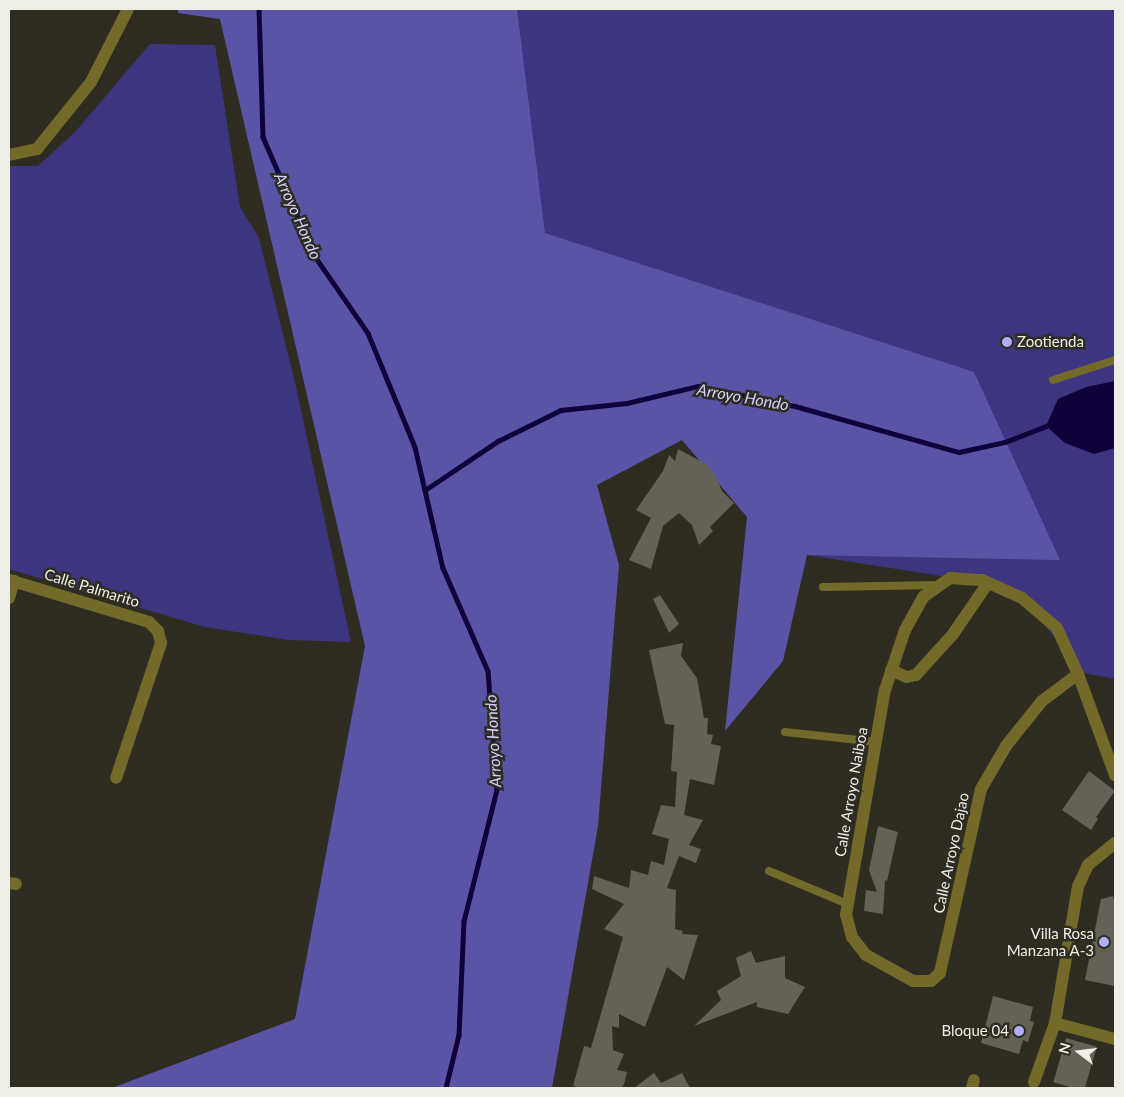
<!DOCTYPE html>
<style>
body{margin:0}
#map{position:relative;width:1124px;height:1097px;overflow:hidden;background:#2f2d22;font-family:Lato,sans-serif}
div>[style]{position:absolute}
.green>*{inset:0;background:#3d3580}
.forest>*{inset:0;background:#5a54a6}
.water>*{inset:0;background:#11013b}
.stream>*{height:4.5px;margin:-2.25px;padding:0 2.25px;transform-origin:2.25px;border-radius:2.25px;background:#11013b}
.building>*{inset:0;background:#646255;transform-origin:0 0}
.lane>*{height:8px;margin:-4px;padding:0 4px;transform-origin:4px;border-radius:4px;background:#736929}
.street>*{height:12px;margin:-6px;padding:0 6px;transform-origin:6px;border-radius:6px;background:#736929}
.dots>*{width:14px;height:14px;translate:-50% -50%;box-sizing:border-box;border:2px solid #2f2d22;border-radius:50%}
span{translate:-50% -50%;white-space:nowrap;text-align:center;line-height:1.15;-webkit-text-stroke:5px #2f2d22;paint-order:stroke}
.poi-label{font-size:15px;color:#eeede6}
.left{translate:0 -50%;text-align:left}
.right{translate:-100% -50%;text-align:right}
.street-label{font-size:15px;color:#eeede6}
.water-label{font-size:16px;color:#cfd0fe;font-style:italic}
.frame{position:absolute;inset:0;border:10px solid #eeede6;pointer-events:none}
.north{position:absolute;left:1054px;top:1027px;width:50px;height:50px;-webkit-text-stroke:4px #2f2d22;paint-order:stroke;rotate:285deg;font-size:14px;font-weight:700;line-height:20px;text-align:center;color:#eeede6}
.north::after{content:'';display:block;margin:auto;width:18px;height:22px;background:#eeede6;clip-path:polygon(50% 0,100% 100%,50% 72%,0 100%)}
</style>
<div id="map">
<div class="green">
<div style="clip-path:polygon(259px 9px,1115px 9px,1115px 679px,1084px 673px,1013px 587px,807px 555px)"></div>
<div style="clip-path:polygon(150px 44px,215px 45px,240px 207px,259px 238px,295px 382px,351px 642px,289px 640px,205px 627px,9px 569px,9px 166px,38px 166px,75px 132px)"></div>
</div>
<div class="forest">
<div style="clip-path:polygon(178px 9px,517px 9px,545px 233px,974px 372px,1060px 560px,807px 555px,783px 661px,725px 731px,747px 517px,682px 440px,597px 485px,619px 565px,598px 826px,552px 1088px,112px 1088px,295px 1019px,365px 646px,220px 19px,178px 13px)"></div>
</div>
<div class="water">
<div style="clip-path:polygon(1115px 381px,1115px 448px,1094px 454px,1065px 443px,1046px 426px,1058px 399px,1086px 387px)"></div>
</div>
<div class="stream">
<div style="left:259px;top:9px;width:128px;rotate:88.2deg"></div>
<div style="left:263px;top:137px;width:129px;rotate:66.6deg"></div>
<div style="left:314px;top:255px;width:95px;rotate:55.3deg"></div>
<div style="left:368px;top:333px;width:123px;rotate:67.6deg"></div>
<div style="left:415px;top:447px;width:124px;rotate:77deg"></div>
<div style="left:443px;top:568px;width:112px;rotate:66.4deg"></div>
<div style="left:488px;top:671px;width:119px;rotate:85.7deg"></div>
<div style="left:497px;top:790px;width:135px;rotate:104.1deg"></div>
<div style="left:464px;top:921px;width:114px;rotate:92.5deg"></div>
<div style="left:459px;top:1035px;width:55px;rotate:103.8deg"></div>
<div style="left:425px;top:490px;width:88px;rotate:-33.9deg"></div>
<div style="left:498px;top:441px;width:70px;rotate:-26.2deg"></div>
<div style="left:561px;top:410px;width:66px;rotate:-6.1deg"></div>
<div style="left:627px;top:403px;width:73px;rotate:-13.5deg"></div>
<div style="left:698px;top:386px;width:99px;rotate:11.7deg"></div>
<div style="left:795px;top:406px;width:170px;rotate:15.7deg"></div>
<div style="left:959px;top:452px;width:47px;rotate:-12.3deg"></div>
<div style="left:1005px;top:442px;width:44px;rotate:-21.3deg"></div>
</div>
<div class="building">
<div style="clip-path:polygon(678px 449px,706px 464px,715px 475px,722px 491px,734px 503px,710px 527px,713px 531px,699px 545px,692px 525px,679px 513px,663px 526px,651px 569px,629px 560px,651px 518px,636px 510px,663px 471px,669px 455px,675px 461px)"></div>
<div style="clip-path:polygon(660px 595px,679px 624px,669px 633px,653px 599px)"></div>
<div style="clip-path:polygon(683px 643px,681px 656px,697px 678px,704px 718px,708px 718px,707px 734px,713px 735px,711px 744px,721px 746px,714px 785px,690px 779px,684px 815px,703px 820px,689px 845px,701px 849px,696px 863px,679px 856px,667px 888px,676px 890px,675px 929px,683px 931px,682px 934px,698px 935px,684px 980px,667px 967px,645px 1027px,619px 1014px,619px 1028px,612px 1026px,613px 1050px,624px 1054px,617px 1070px,627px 1072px,624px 1084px,622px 1088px,581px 1088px,573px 1086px,584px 1046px,591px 1048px,623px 937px,604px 929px,624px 904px,592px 889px,594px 876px,629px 888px,631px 870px,648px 875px,651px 861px,664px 865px,669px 839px,652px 834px,661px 805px,675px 807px,677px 772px,671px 771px,674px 725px,665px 724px,649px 650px)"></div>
<div style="clip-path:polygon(1089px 771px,1115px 791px,1096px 817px,1098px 819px,1091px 830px,1062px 810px)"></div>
<div style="clip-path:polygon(878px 826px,898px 832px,887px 881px,885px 880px,883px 914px,864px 911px,866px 890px,877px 892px,869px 870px)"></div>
<div style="clip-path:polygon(1113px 896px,1115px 904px,1115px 986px,1085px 980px,1101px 899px)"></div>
<div style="clip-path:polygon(751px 951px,756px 963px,785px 956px,785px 978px,805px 987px,788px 1014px,757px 1007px,757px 1002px,694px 1026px,721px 1000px,717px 991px,741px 976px,736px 958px)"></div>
<div style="clip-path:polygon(993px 996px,1033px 1007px,1030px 1021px,1034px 1022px,1028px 1042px,1023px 1040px,1019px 1054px,981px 1043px)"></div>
<div style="left:1066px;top:1038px;width:32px;height:46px;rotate:16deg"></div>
<div style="clip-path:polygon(654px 1073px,661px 1083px,682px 1073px,690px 1088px,634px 1088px)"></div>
</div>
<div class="lane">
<div style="left:1053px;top:380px;width:65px;rotate:-17.9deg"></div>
<div style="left:823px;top:587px;width:115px;rotate:-1deg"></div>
<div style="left:785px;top:732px;width:92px;rotate:6.3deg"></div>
<div style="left:769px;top:871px;width:86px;rotate:22.7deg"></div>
</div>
<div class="street">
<div style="left:9px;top:155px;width:29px;rotate:-12deg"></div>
<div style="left:37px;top:149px;width:86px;rotate:-51.1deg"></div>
<div style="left:91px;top:82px;width:82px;rotate:-63.1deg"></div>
<div style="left:9px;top:580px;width:146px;rotate:16.7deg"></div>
<div style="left:149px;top:622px;width:13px;rotate:45deg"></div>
<div style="left:158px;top:631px;width:12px;rotate:76deg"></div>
<div style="left:161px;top:643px;width:142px;rotate:108.4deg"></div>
<div style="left:9px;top:598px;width:18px;rotate:-74deg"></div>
<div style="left:891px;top:670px;width:17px;rotate:24deg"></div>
<div style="left:907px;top:677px;width:9px;rotate:-13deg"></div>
<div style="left:916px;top:675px;width:55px;rotate:-47.9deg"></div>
<div style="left:953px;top:634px;width:62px;rotate:-55.5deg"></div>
<div style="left:1078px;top:674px;width:45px;rotate:143.1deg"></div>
<div style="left:1042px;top:701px;width:58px;rotate:128.7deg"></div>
<div style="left:1006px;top:746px;width:50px;rotate:120.2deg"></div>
<div style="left:981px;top:789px;width:189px;rotate:102.6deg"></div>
<div style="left:940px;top:973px;width:12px;rotate:138deg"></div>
<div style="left:931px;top:981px;width:18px;rotate:180deg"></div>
<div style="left:913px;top:981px;width:54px;rotate:-151deg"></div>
<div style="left:866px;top:955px;width:23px;rotate:-128deg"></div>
<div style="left:852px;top:937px;width:23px;rotate:-105deg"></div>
<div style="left:846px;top:915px;width:228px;rotate:-80.2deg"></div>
<div style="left:885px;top:690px;width:63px;rotate:-71.6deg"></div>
<div style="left:905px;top:630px;width:38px;rotate:-61deg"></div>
<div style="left:923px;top:597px;width:33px;rotate:-35deg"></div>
<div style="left:950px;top:578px;width:32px;rotate:4deg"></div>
<div style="left:982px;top:580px;width:44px;rotate:24.2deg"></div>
<div style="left:1022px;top:598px;width:46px;rotate:40.6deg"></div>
<div style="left:1057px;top:628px;width:51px;rotate:65.5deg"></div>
<div style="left:1078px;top:674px;width:108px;rotate:69.9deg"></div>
<div style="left:1115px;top:843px;width:35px;rotate:141deg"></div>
<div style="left:1088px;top:865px;width:23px;rotate:115deg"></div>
<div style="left:1078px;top:886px;width:139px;rotate:99.5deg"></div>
<div style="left:1055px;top:1023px;width:62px;rotate:14.9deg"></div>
<div style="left:9px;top:883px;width:7px;rotate:8deg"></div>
<div style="left:1034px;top:1082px;width:63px;rotate:-70.4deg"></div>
<div style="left:972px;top:1088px;width:8px;rotate:-76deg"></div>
</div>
<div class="dots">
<div style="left:1007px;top:342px;background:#afaefa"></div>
<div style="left:1104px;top:942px;background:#afaefa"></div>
<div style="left:1019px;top:1031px;background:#afaefa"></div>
</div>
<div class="poi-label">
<span class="left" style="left:1017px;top:342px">Zootienda</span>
<span class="right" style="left:1094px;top:942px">Villa Rosa<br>Manzana A-3</span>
<span class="right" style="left:1009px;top:1031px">Bloque 04</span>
</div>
<div class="street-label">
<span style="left:92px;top:588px;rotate:17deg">Calle Palmarito</span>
<span style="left:851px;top:792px;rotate:-80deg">Calle Arroyo Naiboa</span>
<span style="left:951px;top:853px;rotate:-78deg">Calle Arroyo Dajao</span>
</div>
<div class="water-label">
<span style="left:298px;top:216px;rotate:66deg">Arroyo Hondo</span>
<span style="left:743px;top:397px;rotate:10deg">Arroyo Hondo</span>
<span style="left:493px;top:741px;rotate:-93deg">Arroyo Hondo</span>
</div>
<div class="frame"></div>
<div class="north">N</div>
</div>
